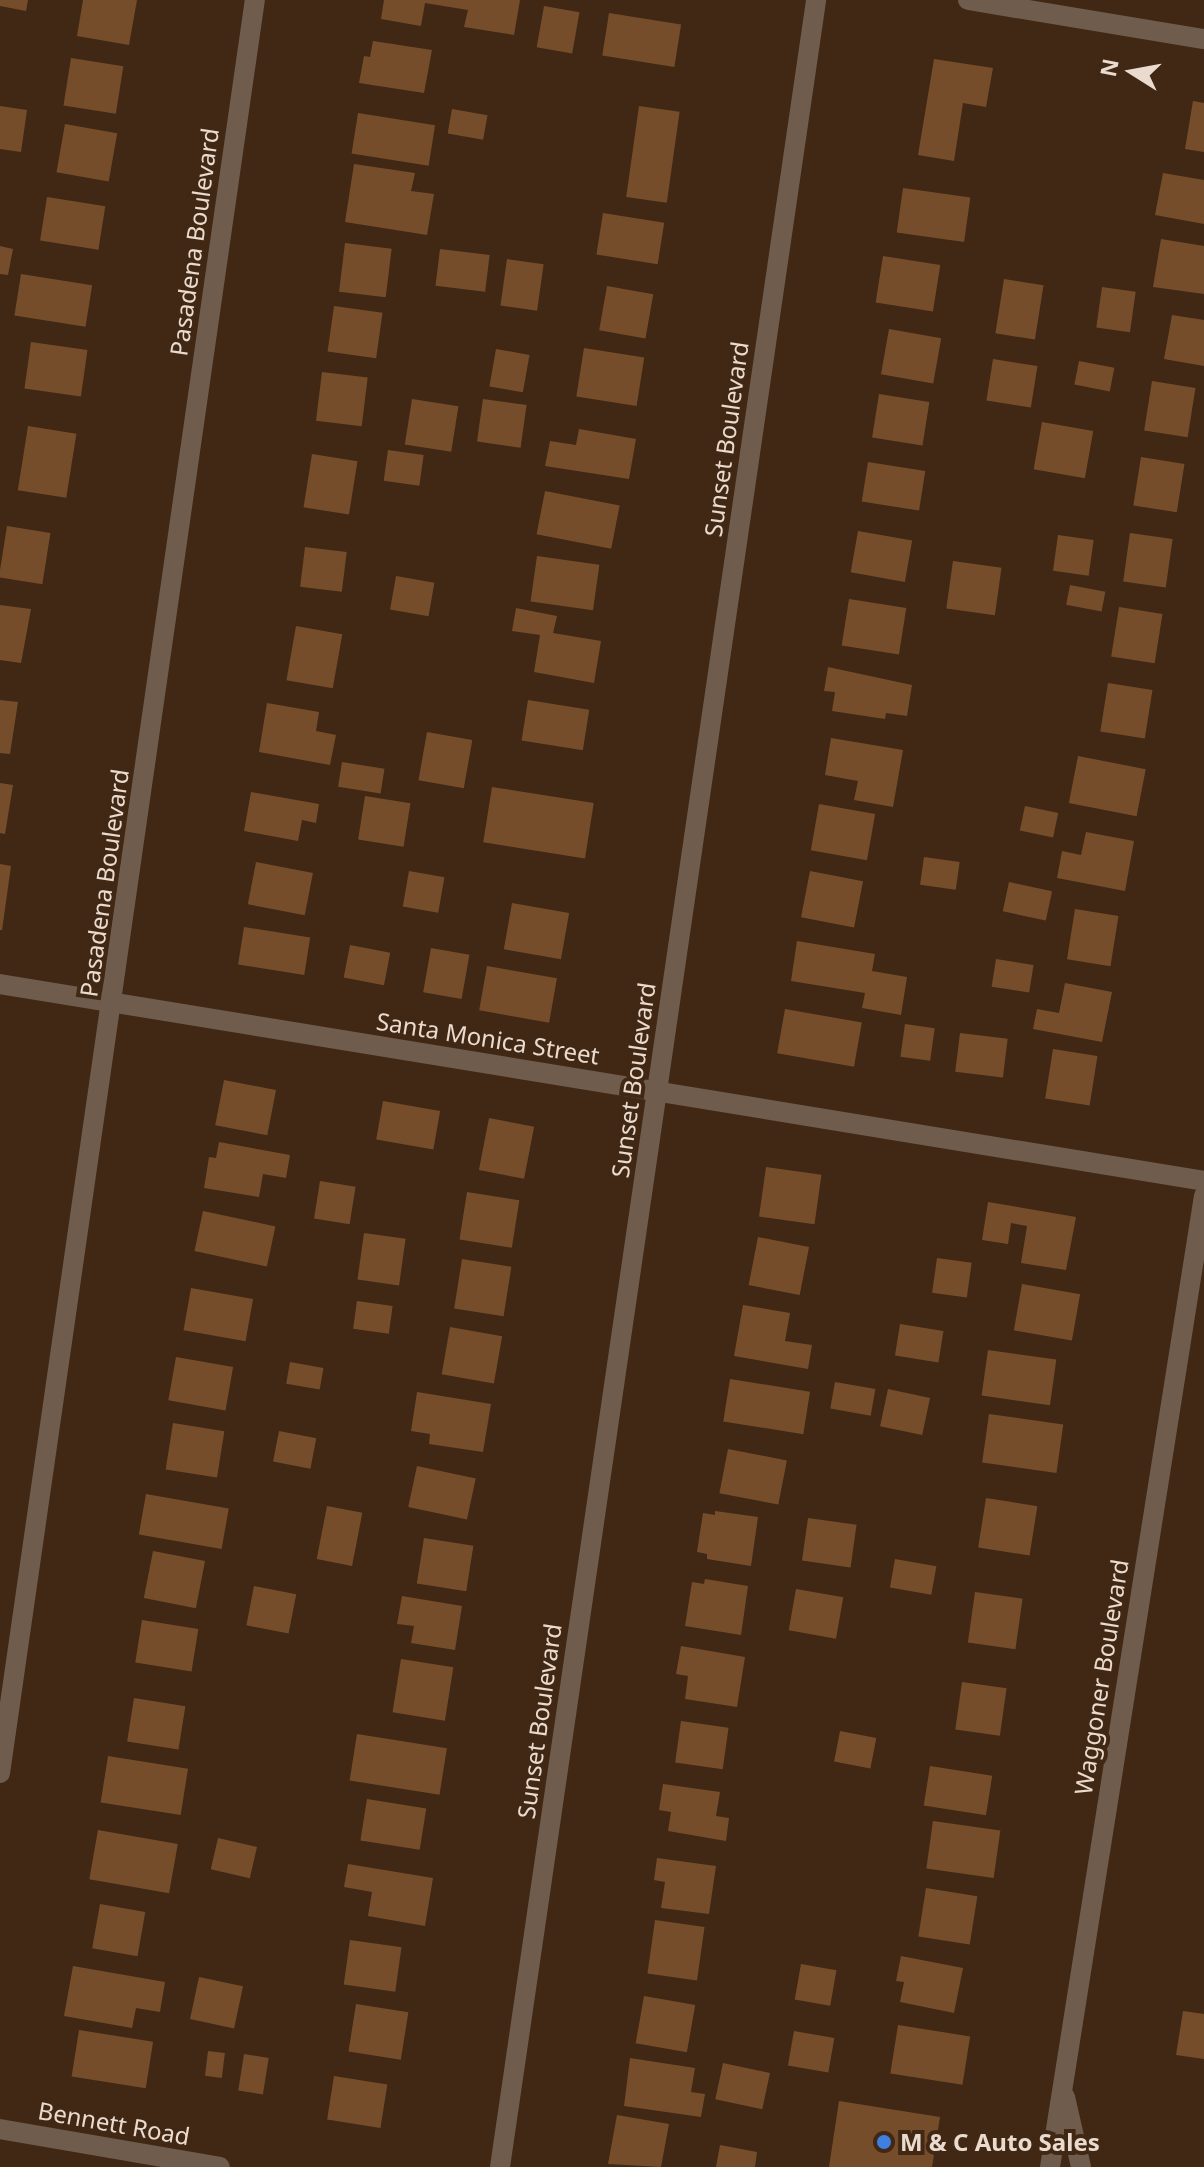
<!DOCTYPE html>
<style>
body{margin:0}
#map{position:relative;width:1204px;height:2167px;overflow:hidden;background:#402814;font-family:"Noto Sans",sans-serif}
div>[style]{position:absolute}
.building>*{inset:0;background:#764d2b;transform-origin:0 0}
.minor>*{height:20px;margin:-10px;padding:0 10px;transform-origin:10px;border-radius:10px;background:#6f5c4d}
.dots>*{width:22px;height:22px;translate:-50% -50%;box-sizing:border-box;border:4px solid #402814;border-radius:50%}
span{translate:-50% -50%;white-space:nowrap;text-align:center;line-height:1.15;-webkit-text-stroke:8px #402814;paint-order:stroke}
.street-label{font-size:24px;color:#ebdbcf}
.poi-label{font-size:24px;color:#ebdbcf;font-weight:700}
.left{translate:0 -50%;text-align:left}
.north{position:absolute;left:1092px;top:32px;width:80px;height:80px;-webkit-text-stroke:6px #402814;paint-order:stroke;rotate:281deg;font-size:22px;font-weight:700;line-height:32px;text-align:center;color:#ebdbcf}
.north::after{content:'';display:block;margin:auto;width:28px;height:36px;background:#ebdbcf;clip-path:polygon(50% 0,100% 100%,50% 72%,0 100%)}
</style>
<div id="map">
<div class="building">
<div style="clip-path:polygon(0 0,28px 0,26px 11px,0 6px)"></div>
<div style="clip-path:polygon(83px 0,137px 0,129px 45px,77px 36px)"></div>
<div style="clip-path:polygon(384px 0,520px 0,514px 35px,464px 27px,468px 10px,425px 3px,421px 26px,381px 19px)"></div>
<div style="left:544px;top:6px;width:36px;height:42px;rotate:10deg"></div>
<div style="left:609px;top:13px;width:73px;height:43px;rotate:9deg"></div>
<div style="clip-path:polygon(373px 41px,432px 50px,424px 93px,359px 83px,364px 56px,370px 57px)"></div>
<div style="left:71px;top:58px;width:53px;height:48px;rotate:9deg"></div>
<div style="clip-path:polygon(934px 59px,993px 68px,986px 107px,963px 103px,954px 161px,918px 155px)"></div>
<div style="clip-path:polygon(1193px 101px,1204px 103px,1204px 152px,1185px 149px)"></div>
<div style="clip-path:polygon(0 106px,27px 110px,21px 152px,0 149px)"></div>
<div style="left:639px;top:106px;width:41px;height:92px;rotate:8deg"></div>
<div style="left:452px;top:109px;width:36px;height:25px;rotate:10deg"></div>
<div style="left:358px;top:113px;width:78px;height:41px;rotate:9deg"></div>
<div style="left:65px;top:124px;width:53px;height:49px;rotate:10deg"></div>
<div style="clip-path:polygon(354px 164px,415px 173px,411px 191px,434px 194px,427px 235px,345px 222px)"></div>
<div style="clip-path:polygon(1163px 173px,1204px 180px,1204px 224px,1155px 215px)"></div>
<div style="left:903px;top:188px;width:68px;height:45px;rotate:8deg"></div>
<div style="left:47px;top:197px;width:59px;height:44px;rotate:9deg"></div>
<div style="left:603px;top:213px;width:62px;height:42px;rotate:9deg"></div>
<div style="clip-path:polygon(1161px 239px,1204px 246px,1204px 294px,1153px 287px)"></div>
<div style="left:345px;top:243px;width:47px;height:49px;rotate:7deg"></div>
<div style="clip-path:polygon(0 246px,13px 249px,8px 275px,0 274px)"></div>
<div style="left:440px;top:249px;width:50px;height:37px;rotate:7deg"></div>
<div style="left:883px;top:256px;width:58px;height:47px;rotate:9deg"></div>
<div style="left:507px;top:259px;width:37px;height:47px;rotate:8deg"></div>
<div style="left:21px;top:274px;width:72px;height:42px;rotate:9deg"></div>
<div style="left:1004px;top:279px;width:40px;height:55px;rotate:9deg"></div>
<div style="left:607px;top:286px;width:47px;height:45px;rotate:10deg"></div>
<div style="left:1102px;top:287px;width:34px;height:41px;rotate:8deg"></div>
<div style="left:334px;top:306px;width:49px;height:46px;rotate:8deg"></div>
<div style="clip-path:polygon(1172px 315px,1204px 320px,1204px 366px,1164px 359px)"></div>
<div style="left:889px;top:329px;width:53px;height:46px;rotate:10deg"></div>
<div style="left:31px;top:342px;width:57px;height:47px;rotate:8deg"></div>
<div style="left:584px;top:348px;width:61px;height:49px;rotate:9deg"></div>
<div style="left:496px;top:349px;width:34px;height:38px;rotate:10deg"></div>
<div style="left:993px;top:359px;width:45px;height:42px;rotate:9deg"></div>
<div style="left:1079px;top:361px;width:36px;height:24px;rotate:11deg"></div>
<div style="left:322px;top:372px;width:46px;height:49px;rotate:7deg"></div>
<div style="left:1152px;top:381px;width:44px;height:50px;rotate:9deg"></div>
<div style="left:879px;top:394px;width:51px;height:44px;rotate:9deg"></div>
<div style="left:412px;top:399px;width:47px;height:46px;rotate:9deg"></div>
<div style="left:483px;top:399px;width:44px;height:43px;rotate:8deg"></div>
<div style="left:1042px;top:422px;width:52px;height:48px;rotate:10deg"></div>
<div style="left:28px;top:426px;width:49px;height:65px;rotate:9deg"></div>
<div style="clip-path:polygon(579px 429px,636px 439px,629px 479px,545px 466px,550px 441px,576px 445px)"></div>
<div style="left:388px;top:450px;width:36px;height:31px;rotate:8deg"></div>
<div style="left:312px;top:454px;width:46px;height:54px;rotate:9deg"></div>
<div style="left:1141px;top:457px;width:44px;height:49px;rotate:9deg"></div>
<div style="left:868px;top:462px;width:58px;height:40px;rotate:9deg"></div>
<div style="left:545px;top:491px;width:76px;height:44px;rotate:11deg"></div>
<div style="left:7px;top:526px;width:44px;height:52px;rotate:9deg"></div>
<div style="left:858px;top:531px;width:55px;height:42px;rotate:10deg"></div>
<div style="left:1130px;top:533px;width:43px;height:49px;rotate:8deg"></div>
<div style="left:1058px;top:535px;width:36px;height:36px;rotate:8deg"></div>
<div style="left:305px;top:547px;width:42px;height:40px;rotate:7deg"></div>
<div style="left:537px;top:556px;width:63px;height:46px;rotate:8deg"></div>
<div style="left:953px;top:561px;width:49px;height:48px;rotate:8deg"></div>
<div style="left:396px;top:576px;width:39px;height:34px;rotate:10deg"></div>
<div style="left:1070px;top:585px;width:36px;height:20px;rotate:11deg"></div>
<div style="left:849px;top:599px;width:58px;height:47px;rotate:9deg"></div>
<div style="clip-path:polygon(0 605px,31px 609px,21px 663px,0 660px)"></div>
<div style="left:1119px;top:607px;width:44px;height:50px;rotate:9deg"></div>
<div style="clip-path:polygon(516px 608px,557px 616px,553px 633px,601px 641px,594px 683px,534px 672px,540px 635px,512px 631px)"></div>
<div style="left:296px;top:626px;width:47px;height:55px;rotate:10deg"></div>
<div style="clip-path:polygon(828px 667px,912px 685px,907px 716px,886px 713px,885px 719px,832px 711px,835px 692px,824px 691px)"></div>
<div style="left:1108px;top:683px;width:45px;height:49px;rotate:9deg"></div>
<div style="clip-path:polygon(0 700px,18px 702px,10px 754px,0 753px)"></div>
<div style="left:528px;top:700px;width:62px;height:41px;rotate:9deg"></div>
<div style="clip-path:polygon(267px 703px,319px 712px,316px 731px,336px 735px,330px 765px,259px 752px)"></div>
<div style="left:427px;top:732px;width:46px;height:49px;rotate:10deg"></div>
<div style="clip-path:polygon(831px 738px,903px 750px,893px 807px,854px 800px,858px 781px,825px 775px)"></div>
<div style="left:1078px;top:756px;width:69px;height:48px;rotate:11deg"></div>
<div style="left:342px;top:762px;width:43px;height:25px;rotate:9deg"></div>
<div style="clip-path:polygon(0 783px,13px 785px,5px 834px,0 833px)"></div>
<div style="left:492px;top:787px;width:103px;height:56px;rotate:9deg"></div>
<div style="clip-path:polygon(251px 792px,319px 804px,316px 823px,302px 820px,298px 841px,244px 831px)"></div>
<div style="left:365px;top:796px;width:46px;height:44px;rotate:9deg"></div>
<div style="left:819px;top:804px;width:57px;height:47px;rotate:10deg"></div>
<div style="left:1025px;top:806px;width:34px;height:25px;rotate:12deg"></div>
<div style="clip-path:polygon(1086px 832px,1134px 841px,1125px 891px,1057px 878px,1062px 851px,1081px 855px)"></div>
<div style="left:924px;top:857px;width:36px;height:28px;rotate:8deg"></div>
<div style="left:256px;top:862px;width:58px;height:43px;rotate:11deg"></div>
<div style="clip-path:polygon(0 864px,11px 866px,2px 930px,0 930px)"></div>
<div style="left:409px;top:871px;width:36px;height:36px;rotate:10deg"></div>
<div style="left:810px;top:871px;width:54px;height:47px;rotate:11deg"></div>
<div style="left:1009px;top:882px;width:44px;height:30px;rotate:12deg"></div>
<div style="left:512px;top:903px;width:58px;height:47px;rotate:10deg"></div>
<div style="left:1075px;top:909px;width:44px;height:51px;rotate:9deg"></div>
<div style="left:244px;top:927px;width:67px;height:38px;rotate:9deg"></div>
<div style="clip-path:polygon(797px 941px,875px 954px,872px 971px,907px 977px,901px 1015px,862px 1008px,865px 993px,791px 981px)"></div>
<div style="left:350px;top:945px;width:41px;height:33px;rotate:11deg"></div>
<div style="left:431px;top:948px;width:39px;height:45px;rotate:10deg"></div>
<div style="left:996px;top:959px;width:38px;height:28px;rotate:9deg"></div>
<div style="left:487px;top:966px;width:71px;height:45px;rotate:10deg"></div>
<div style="clip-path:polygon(1065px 983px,1112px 992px,1102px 1042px,1033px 1029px,1037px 1009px,1059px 1013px)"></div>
<div style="left:785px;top:1009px;width:78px;height:45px;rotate:10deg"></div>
<div style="left:905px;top:1024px;width:30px;height:33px;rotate:8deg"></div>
<div style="left:960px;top:1033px;width:48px;height:39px;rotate:7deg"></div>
<div style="left:1053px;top:1049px;width:45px;height:50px;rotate:9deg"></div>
<div style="left:224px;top:1080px;width:53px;height:46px;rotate:11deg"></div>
<div style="left:383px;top:1101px;width:58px;height:39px;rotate:10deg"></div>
<div style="left:489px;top:1118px;width:46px;height:53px;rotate:11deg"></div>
<div style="clip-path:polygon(219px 1142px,290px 1155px,286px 1178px,263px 1174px,259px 1197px,204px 1188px,209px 1157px,216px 1158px)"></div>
<div style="left:766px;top:1167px;width:56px;height:50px;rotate:8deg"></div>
<div style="left:320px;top:1181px;width:36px;height:38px;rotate:9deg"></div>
<div style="left:467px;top:1192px;width:53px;height:48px;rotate:9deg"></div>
<div style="clip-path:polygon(988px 1202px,1076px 1217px,1066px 1270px,1021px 1263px,1027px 1226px,1011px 1223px,1008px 1244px,982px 1240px)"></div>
<div style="left:203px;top:1211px;width:74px;height:41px;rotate:12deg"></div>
<div style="left:364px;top:1233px;width:42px;height:47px;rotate:8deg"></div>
<div style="left:758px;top:1237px;width:52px;height:49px;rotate:11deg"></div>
<div style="left:937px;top:1258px;width:35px;height:35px;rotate:8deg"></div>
<div style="left:462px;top:1259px;width:50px;height:50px;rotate:9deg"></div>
<div style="left:1022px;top:1284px;width:59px;height:47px;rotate:10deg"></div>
<div style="left:191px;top:1288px;width:63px;height:43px;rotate:10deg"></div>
<div style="left:357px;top:1301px;width:36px;height:28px;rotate:8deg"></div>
<div style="clip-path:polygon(743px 1305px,790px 1313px,785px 1341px,812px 1345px,808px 1369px,734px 1356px)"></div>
<div style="left:900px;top:1324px;width:44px;height:32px;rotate:9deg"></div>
<div style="left:450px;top:1327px;width:53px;height:48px;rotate:10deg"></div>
<div style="left:988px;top:1350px;width:69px;height:46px;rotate:8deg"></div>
<div style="left:176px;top:1357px;width:58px;height:44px;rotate:10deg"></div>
<div style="left:290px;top:1362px;width:34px;height:22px;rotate:10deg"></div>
<div style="left:730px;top:1379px;width:81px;height:43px;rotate:9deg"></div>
<div style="left:835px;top:1382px;width:41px;height:27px;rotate:10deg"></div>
<div style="left:888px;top:1389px;width:43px;height:38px;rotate:12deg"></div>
<div style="clip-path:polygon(417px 1392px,491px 1404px,483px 1452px,429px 1444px,430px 1434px,411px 1431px)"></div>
<div style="left:989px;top:1414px;width:75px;height:49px;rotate:8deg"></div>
<div style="left:173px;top:1423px;width:52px;height:47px;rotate:9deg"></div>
<div style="left:279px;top:1431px;width:38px;height:31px;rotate:11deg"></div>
<div style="left:728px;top:1449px;width:60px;height:45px;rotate:11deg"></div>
<div style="left:417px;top:1466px;width:60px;height:42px;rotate:12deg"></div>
<div style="left:146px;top:1494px;width:84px;height:41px;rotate:10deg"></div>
<div style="left:986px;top:1498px;width:52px;height:50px;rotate:9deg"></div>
<div style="left:327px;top:1506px;width:36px;height:54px;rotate:11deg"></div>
<div style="clip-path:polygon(715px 1511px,758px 1517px,751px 1566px,707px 1559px,707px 1554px,697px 1552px,703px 1513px,715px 1515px)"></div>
<div style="left:808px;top:1518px;width:49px;height:43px;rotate:8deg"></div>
<div style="left:424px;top:1538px;width:50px;height:46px;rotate:9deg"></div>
<div style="left:153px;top:1551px;width:53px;height:48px;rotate:11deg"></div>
<div style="left:895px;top:1559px;width:42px;height:29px;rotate:10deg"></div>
<div style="clip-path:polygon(705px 1579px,748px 1586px,741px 1635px,685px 1626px,692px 1582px,704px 1584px)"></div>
<div style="left:254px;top:1586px;width:43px;height:40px;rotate:11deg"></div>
<div style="left:796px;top:1589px;width:48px;height:42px;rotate:10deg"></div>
<div style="left:975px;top:1592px;width:48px;height:51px;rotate:8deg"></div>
<div style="clip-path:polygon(402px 1596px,462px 1606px,455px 1650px,411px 1643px,414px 1626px,397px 1624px)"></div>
<div style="left:142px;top:1620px;width:57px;height:43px;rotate:9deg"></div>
<div style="clip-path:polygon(681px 1646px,745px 1657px,737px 1707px,685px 1699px,688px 1676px,676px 1674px)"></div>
<div style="left:401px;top:1659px;width:53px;height:54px;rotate:9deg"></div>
<div style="left:962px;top:1682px;width:45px;height:48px;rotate:8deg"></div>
<div style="left:134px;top:1698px;width:52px;height:44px;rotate:9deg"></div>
<div style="left:681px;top:1721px;width:48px;height:42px;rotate:8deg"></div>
<div style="left:840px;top:1731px;width:37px;height:31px;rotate:11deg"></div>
<div style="left:357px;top:1734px;width:91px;height:47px;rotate:9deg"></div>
<div style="left:108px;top:1756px;width:81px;height:47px;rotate:9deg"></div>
<div style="left:930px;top:1766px;width:63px;height:40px;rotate:9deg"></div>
<div style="clip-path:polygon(663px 1784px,720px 1792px,716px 1816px,729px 1818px,726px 1841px,668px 1831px,671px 1812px,659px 1810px)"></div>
<div style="left:367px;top:1799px;width:60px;height:42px;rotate:9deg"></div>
<div style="left:933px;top:1821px;width:68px;height:48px;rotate:8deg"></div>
<div style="left:98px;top:1830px;width:81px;height:50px;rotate:10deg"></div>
<div style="left:218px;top:1838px;width:40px;height:32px;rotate:13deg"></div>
<div style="clip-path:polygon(657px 1858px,716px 1866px,709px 1914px,661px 1908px,665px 1882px,654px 1880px)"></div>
<div style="clip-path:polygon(348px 1864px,433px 1878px,425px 1926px,368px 1916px,372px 1892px,344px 1887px)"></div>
<div style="left:926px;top:1888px;width:52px;height:49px;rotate:9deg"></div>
<div style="left:100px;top:1904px;width:46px;height:45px;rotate:10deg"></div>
<div style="left:655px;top:1920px;width:50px;height:54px;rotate:8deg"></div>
<div style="left:350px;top:1940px;width:52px;height:45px;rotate:8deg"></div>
<div style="clip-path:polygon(901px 1956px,963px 1968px,954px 2013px,900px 2002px,904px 1982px,896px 1981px)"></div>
<div style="left:801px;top:1964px;width:36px;height:36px;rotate:10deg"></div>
<div style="clip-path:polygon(73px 1966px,165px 1982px,160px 2012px,136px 2008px,132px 2028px,64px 2016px)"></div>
<div style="left:199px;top:1977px;width:45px;height:43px;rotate:12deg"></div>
<div style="left:644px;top:1996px;width:52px;height:48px;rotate:10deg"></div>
<div style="left:356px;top:2004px;width:53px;height:48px;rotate:9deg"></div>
<div style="clip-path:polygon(1183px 2011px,1204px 2014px,1204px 2059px,1176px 2055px)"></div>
<div style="left:898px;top:2025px;width:73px;height:49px;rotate:9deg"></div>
<div style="left:79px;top:2030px;width:75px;height:47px;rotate:9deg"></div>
<div style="left:794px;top:2031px;width:41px;height:35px;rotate:10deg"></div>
<div style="left:208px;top:2051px;width:17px;height:25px;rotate:7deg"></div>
<div style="left:244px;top:2054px;width:25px;height:37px;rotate:9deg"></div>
<div style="clip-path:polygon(630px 2058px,695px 2068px,691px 2092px,705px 2094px,701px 2117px,624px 2106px)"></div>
<div style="left:723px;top:2063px;width:48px;height:37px;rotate:12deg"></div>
<div style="left:334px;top:2076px;width:54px;height:44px;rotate:9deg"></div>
<div style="clip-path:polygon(839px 2101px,940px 2117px,932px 2167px,829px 2167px)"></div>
<div style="clip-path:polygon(617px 2115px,669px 2124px,661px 2167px,608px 2164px)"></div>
<div style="clip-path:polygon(720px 2145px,757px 2152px,755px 2167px,716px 2167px)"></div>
</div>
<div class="minor">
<div style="left:968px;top:0;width:239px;rotate:9.4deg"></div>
<div style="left:0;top:984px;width:1220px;rotate:9.29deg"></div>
<div style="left:0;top:1773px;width:1791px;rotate:-81.82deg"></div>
<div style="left:1065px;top:2097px;width:72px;rotate:77.1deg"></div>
<div style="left:0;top:2129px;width:223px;rotate:9.8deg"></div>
<div style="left:500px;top:2167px;width:2190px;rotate:-81.7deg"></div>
<div style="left:1050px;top:2167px;width:983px;rotate:-80.99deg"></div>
</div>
<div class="dots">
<div style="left:884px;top:2142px;background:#3f7fe0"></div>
</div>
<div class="street-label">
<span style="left:194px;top:242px;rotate:-82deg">Pasadena Boulevard</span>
<span style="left:726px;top:439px;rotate:-82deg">Sunset Boulevard</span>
<span style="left:104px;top:883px;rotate:-82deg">Pasadena Boulevard</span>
<span style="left:488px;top:1038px;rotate:9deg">Santa Monica Street</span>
<span style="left:633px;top:1080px;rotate:-82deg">Sunset Boulevard</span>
<span style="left:1101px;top:1677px;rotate:-81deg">Waggoner Boulevard</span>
<span style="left:539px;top:1721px;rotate:-82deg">Sunset Boulevard</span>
<span style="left:114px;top:2123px;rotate:10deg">Bennett Road</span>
</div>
<div class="poi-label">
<span class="left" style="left:900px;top:2142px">M &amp; C Auto Sales</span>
</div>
<div class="north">N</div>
</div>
